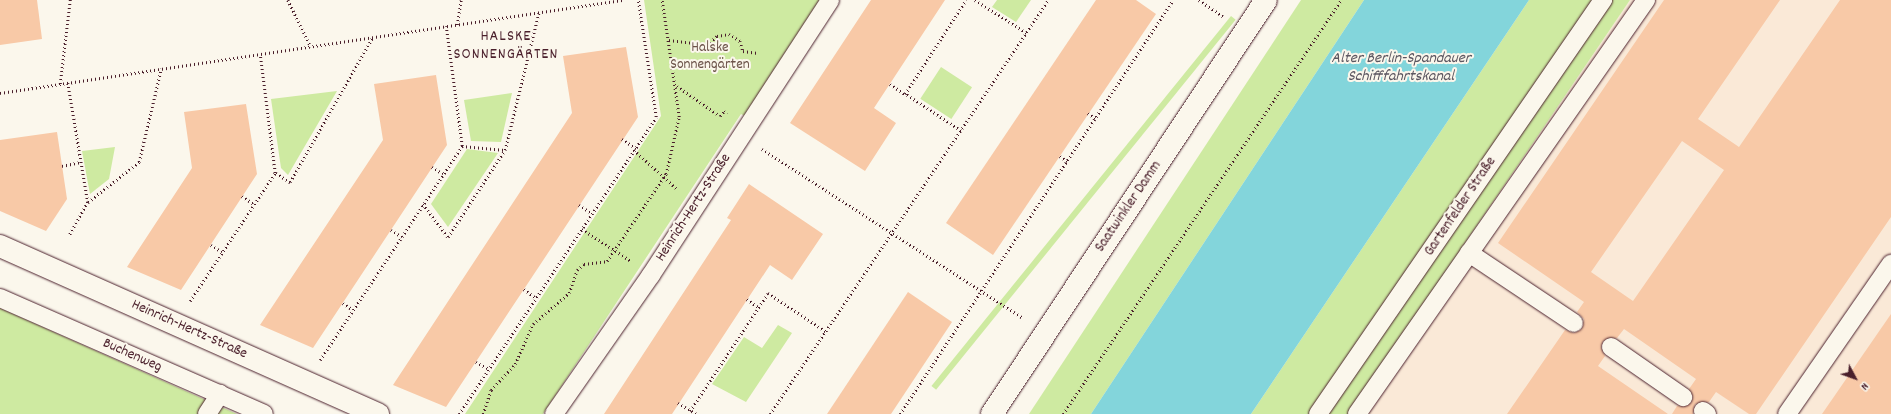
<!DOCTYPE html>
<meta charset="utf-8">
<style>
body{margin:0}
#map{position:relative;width:1891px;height:414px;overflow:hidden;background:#fbf7ec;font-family:Dekko,sans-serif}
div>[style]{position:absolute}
.built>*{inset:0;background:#fae9d7}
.green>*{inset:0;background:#ceeaa1;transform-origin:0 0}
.water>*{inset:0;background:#83d5db}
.building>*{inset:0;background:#f8c9a7}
.path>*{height:2.5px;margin-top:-1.25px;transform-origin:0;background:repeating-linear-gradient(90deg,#4a1f2b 0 1px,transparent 0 4px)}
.roads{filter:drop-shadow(0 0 1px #4a1f2b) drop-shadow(0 0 1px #4a1f2b)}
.service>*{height:18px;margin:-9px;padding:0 9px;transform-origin:9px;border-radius:9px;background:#fbf7ec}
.minor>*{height:22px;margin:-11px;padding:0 11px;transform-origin:11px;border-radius:11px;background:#fbf7ec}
.secondary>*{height:22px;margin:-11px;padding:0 11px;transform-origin:11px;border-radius:11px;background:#fbf7ec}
span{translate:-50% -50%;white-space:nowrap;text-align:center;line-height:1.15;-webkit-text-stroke:4px #fbf7ec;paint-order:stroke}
.park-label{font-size:15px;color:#6b5248}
.street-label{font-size:15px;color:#4a1f2b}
.neighbourhood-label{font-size:16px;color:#4a1f2b;letter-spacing:1px}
.water-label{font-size:16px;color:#5b5660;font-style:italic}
.north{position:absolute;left:1835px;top:358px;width:40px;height:40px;-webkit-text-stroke:3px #fbf7ec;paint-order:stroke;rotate:131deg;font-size:11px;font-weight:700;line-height:16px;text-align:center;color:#4a1f2b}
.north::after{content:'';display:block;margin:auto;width:14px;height:18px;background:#4a1f2b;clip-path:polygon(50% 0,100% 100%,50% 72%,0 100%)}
</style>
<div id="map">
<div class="built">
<div style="clip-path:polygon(1630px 0,1891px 0,1891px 414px,1349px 414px)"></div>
</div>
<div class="green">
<div style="clip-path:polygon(644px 0,822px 0,745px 116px,741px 114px,543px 414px,465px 414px,661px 116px)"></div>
<div style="clip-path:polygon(997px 0,1031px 0,1016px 22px,992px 7px)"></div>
<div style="clip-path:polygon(1301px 0,1364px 0,1091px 414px,1029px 414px)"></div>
<div style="clip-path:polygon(1529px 0,1630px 0,1349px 414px,1251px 414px)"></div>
<div style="left:1231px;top:16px;width:6px;height:476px;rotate:39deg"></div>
<div style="left:941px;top:67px;width:37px;height:38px;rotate:33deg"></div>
<div style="clip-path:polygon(337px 91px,288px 175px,281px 168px,271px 99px)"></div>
<div style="clip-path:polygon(512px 93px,501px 142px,471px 141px,464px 100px)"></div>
<div style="clip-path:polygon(115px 147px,109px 179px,90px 194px,82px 151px)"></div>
<div style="clip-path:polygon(467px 149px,498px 153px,448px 227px,431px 204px)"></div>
<div style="clip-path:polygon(0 308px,237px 414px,0 414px)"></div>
<div style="clip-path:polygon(778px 325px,792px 333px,746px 402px,712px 384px,744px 337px,762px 348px)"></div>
</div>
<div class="water">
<div style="clip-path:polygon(1364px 0,1529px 0,1251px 414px,1091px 414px)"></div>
</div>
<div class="building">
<div style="clip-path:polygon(0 0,37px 0,42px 39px,0 45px)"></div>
<div style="clip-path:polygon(871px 0,945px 0,874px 108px,896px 123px,865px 171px,790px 123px)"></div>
<div style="clip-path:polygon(1096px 0,1136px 0,1156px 14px,993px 255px,946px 223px)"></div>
<div style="clip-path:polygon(evenodd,1664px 0,1780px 0,1698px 119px,1739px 147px,1840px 0,1891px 0,1891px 217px,1756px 414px,1749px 414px,1716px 392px,1709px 402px,1695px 404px,1693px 414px,1672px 414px,1677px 406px,1691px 403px,1693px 397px,1689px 389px,1696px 379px,1624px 329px,1617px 338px,1603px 341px,1601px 347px,1605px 356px,1598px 366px,1668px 414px,1507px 414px,1565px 330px,1574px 333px,1582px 329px,1584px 319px,1577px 312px,1584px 302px,1498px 243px,1664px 0,1682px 141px,1724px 170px,1633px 301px,1591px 272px,1682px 141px)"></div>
<div style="clip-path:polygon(626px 47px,638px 117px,446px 407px,393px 385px,572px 113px,563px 56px)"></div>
<div style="clip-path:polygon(436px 75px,447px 145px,313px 348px,260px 325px,383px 140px,374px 84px)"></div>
<div style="clip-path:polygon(246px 104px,257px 174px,181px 290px,127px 267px,192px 168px,184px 112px)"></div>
<div style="clip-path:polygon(57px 132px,67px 199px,46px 231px,0 211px,0 140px)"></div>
<div style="clip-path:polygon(749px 184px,823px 234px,792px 280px,770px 265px,672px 414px,604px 414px,731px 220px,727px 218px)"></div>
<div style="clip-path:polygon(908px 292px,952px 322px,891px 414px,827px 414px)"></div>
<div style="clip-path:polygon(1891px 314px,1891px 414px,1822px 414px)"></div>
</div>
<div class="path">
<div style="left:288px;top:0;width:52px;rotate:63.9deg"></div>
<div style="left:975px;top:0;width:62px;rotate:32.4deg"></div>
<div style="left:1199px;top:0;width:29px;rotate:34deg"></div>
<div style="left:457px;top:25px;width:25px;rotate:-81deg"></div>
<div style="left:669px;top:40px;width:38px;rotate:7deg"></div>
<div style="left:707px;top:45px;width:13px;rotate:-42deg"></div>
<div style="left:717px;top:36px;width:12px;rotate:-9deg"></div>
<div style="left:729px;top:34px;width:13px;rotate:32deg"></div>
<div style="left:740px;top:41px;width:10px;rotate:73deg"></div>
<div style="left:743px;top:51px;width:15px;rotate:8deg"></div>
<div style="left:68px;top:83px;width:121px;rotate:80.5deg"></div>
<div style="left:88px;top:202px;width:39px;rotate:119deg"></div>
<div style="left:60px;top:84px;width:85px;rotate:-83.2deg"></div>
<div style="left:890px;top:84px;width:18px;rotate:34deg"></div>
<div style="left:677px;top:86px;width:52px;rotate:34.9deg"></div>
<div style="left:720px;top:116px;width:6px;rotate:-51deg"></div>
<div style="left:724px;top:111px;width:4px;rotate:34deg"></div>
<div style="left:0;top:93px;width:629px;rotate:-8.5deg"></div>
<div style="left:1088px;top:113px;width:9px;rotate:36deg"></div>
<div style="left:961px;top:131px;width:67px;rotate:-146.5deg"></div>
<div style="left:905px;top:94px;width:112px;rotate:-57deg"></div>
<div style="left:622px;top:139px;width:17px;rotate:33deg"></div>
<div style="left:462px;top:146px;width:43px;rotate:5.3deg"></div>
<div style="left:762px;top:149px;width:311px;rotate:32.9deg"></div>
<div style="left:634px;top:150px;width:58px;rotate:42.2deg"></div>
<div style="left:1060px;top:156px;width:9px;rotate:36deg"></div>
<div style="left:62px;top:166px;width:19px;rotate:-12deg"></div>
<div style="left:432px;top:167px;width:13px;rotate:32deg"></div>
<div style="left:276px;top:173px;width:17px;rotate:33deg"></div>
<div style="left:290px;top:182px;width:166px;rotate:-60.3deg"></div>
<div style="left:242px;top:196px;width:14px;rotate:34deg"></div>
<div style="left:88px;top:202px;width:65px;rotate:-38.1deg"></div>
<div style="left:139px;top:162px;width:96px;rotate:-76.7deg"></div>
<div style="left:423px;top:204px;width:41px;rotate:52.9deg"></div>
<div style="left:448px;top:237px;width:104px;rotate:-56.8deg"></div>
<div style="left:505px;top:150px;width:142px;rotate:-76.2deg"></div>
<div style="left:579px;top:205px;width:15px;rotate:32deg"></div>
<div style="left:582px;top:229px;width:59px;rotate:33.1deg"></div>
<div style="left:391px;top:230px;width:13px;rotate:32deg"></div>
<div style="left:211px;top:245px;width:13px;rotate:32deg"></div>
<div style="left:524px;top:289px;width:15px;rotate:37deg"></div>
<div style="left:747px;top:299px;width:14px;rotate:36deg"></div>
<div style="left:190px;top:301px;width:154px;rotate:-56.4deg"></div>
<div style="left:275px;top:173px;width:120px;rotate:-97.2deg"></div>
<div style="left:343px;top:303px;width:12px;rotate:35deg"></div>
<div style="left:320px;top:360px;width:257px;rotate:-56.4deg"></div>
<div style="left:462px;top:146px;width:121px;rotate:-97.6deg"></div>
<div style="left:476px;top:362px;width:15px;rotate:28deg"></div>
<div style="left:678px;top:403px;width:22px;rotate:30deg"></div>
<div style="left:690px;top:411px;width:141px;rotate:-56.5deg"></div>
<div style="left:768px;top:293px;width:71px;rotate:33.5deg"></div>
<div style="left:459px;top:414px;width:356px;rotate:-56.4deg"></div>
<div style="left:656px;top:117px;width:118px;rotate:-98.7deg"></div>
<div style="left:483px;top:414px;width:25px;rotate:-72deg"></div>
<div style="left:491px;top:390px;width:35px;rotate:-47deg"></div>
<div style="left:515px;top:364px;width:44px;rotate:-65.8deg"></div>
<div style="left:533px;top:324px;width:48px;rotate:-40.7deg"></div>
<div style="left:569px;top:293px;width:24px;rotate:-71deg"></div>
<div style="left:577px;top:270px;width:9px;rotate:-41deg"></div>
<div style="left:584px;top:264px;width:23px;rotate:-7deg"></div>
<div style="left:607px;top:261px;width:105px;rotate:-55.9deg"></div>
<div style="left:666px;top:174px;width:58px;rotate:-77.2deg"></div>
<div style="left:679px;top:117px;width:118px;rotate:-98.3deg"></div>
<div style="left:770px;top:414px;width:499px;rotate:-56.1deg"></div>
<div style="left:900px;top:414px;width:496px;rotate:-56.6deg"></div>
<div style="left:1063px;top:414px;width:499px;rotate:-56.1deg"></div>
</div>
<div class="roads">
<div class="service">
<div style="left:1469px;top:253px;width:126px;rotate:33.7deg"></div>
<div style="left:0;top:298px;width:288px;rotate:23.7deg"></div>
<div style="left:1611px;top:347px;width:88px;rotate:34.8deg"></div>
<div style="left:1703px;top:411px;width:5px;rotate:37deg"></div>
<div style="left:207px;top:414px;width:24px;rotate:-57deg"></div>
<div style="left:554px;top:414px;width:169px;rotate:-55.1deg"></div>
<div style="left:651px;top:275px;width:328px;rotate:-56.9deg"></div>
<div style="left:1318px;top:414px;width:503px;rotate:-55.46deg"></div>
<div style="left:1357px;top:414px;width:505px;rotate:-55.08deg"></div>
<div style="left:1787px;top:414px;width:183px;rotate:-55.3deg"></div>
</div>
<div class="minor">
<div style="left:0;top:246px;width:414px;rotate:24deg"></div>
</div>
<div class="secondary">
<div style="left:992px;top:414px;width:496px;rotate:-56.5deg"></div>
</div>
</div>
<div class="park-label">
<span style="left:710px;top:57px">Halske<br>Sonnengärten</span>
</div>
<div class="street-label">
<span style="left:1129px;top:207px;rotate:-56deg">Saatwinkler Damm</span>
<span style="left:1461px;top:207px;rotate:-56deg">Gartenfelder Straße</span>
<span style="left:694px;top:208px;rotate:-57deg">Heinrich-Hertz-Straße</span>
<span style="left:189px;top:330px;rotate:24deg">Heinrich-Hertz-Straße</span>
<span style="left:132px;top:356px;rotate:24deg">Buchenweg</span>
</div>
<div class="neighbourhood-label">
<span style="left:506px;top:46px">HALSKE<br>SONNENGÄRTEN</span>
</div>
<div class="water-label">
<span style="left:1401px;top:68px">Alter Berlin-Spandauer<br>Schifffahrtskanal</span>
</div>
<div class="north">N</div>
</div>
